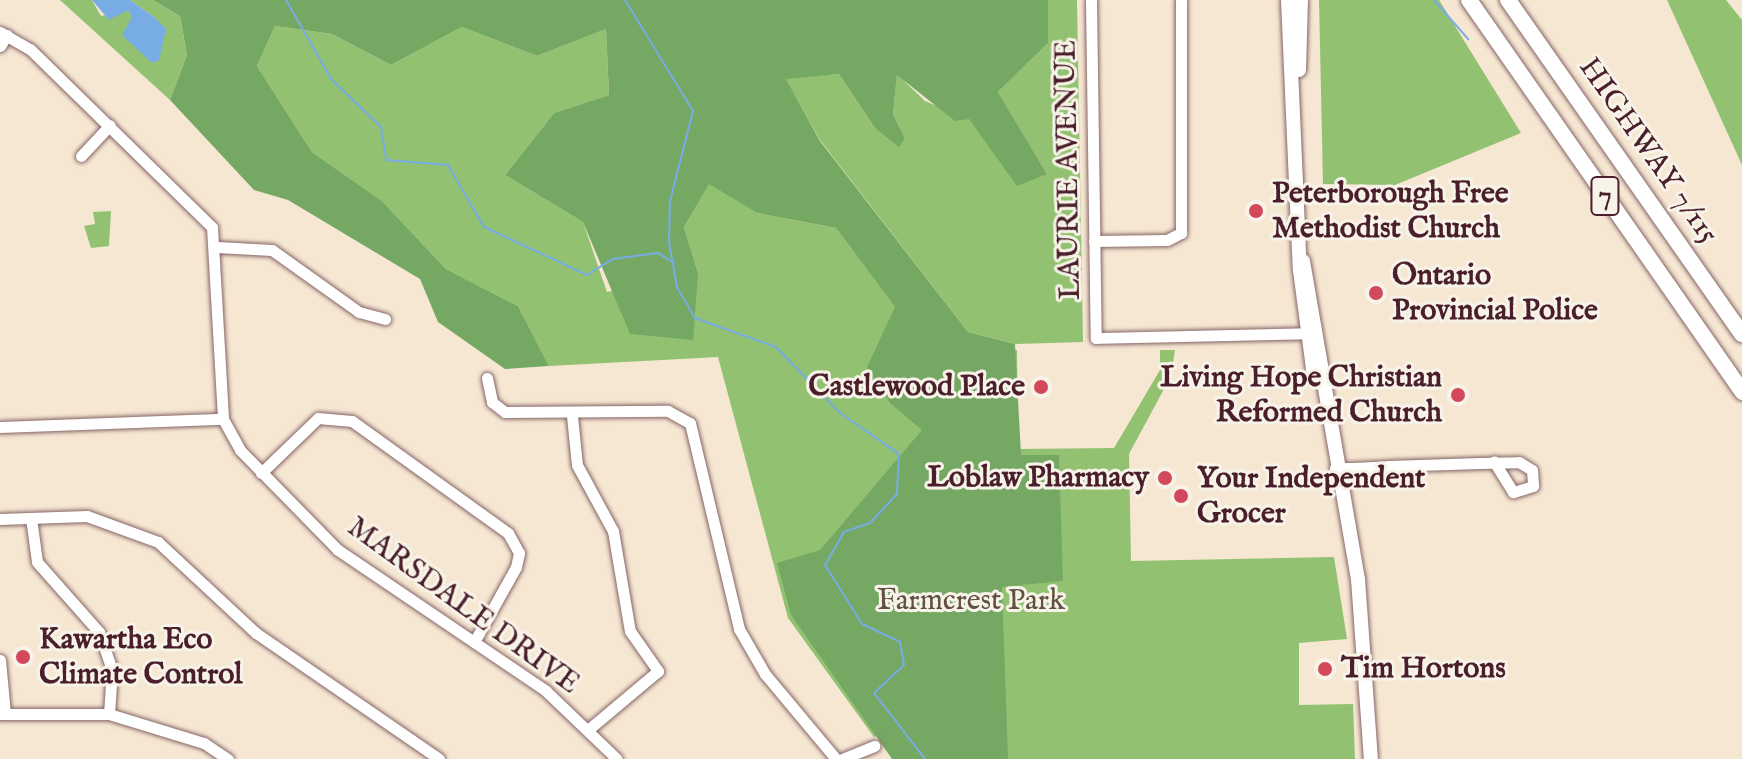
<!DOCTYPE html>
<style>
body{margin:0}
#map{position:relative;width:1742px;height:759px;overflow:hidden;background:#f6e7d3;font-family:"IM FELL English",serif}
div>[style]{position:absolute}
.green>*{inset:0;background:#92c271}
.forest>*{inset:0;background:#75a863}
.water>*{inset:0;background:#77ace5}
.stream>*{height:2px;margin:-1px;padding:0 1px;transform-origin:1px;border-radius:1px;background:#77ace5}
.roads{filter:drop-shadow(0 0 2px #866566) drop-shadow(0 0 2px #866566)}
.minor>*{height:11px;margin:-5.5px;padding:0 5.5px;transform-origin:5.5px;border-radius:5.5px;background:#fff}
.major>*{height:14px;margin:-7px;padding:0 7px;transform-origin:7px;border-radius:7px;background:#fff}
.highway>*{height:16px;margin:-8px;padding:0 8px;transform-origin:8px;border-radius:8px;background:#fff}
.dots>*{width:22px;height:22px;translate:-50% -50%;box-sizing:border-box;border:4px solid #f7f3e8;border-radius:50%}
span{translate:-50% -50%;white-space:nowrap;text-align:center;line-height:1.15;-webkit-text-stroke:6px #f7f3e8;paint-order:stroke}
.shield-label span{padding:2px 6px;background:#f7f3e8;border:2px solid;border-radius:6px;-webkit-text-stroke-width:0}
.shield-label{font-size:28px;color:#4a1f2b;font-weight:700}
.street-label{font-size:30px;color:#4a1f2b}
.poi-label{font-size:30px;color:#4a1f2b;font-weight:700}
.left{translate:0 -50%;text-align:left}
.right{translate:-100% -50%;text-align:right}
.park-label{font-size:30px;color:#605040}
</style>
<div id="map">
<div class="green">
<div style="clip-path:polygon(60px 0,92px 0,101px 16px,128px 10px,159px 60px,154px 17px,130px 0,153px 0,180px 16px,187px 55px,170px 100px)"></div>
<div style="clip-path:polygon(1048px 0,1077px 0,1083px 342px,1015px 344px,968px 332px,820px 140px,785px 78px,839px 74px,875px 128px,905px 138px,893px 114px,897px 74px,925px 101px,969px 119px,1047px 174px,998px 92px,1048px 43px)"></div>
<div style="clip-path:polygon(1319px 0,1439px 0,1521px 133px,1395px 185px,1323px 184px)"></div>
<div style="clip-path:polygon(1667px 0,1726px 0,1742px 20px,1742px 165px)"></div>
<div style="clip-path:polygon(275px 26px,332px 34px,391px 65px,462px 27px,537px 56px,606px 29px,609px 95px,554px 113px,505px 175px,583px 222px,607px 292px,698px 273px,684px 227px,709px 183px,757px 213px,836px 228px,896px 308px,874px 353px,1017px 350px,1018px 449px,1114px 448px,1160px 370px,1160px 350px,1175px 350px,1171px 376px,1129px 454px,1131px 561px,1334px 557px,1347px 639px,1299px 643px,1299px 705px,1353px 704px,1355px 759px,894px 759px,884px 733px,874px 737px,788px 618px,718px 357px,549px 366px,518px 306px,446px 269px,382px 201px,312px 152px,257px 66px)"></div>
<div style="clip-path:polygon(111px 211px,109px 246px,91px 248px,84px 226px,95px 224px,93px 212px)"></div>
</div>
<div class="forest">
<div style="clip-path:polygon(153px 0,1048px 0,1048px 43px,998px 92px,1047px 174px,1017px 186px,969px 119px,955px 121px,897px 75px,893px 114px,905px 138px,899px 147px,875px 128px,839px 74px,786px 79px,820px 141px,968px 332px,1015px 344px,1021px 455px,1059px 455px,1063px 581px,1002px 587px,1008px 759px,892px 759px,791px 615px,777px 563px,820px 550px,922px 430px,890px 403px,867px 367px,895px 307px,836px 228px,757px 213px,709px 184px,684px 227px,698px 273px,693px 340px,630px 334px,583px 222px,505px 175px,554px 113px,609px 95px,606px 29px,537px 56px,462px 27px,391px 65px,332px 34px,275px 26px,257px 66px,312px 152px,382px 201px,446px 269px,518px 306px,549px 366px,505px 369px,438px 322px,420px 279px,288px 200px,254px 190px,170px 100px,187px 55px,180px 16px)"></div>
</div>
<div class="water">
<div style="clip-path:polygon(92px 0,130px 0,154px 17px,166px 29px,159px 60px,152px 63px,122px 35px,132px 17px,128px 10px,109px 20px)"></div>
</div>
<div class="stream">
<div style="left:286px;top:0;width:91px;rotate:60.3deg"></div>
<div style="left:331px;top:79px;width:69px;rotate:43.8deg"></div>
<div style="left:381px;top:127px;width:33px;rotate:81deg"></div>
<div style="left:386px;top:160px;width:62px;rotate:4.6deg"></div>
<div style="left:448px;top:165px;width:72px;rotate:59.9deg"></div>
<div style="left:484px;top:227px;width:114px;rotate:25deg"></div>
<div style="left:587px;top:275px;width:31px;rotate:-32deg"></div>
<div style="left:613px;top:259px;width:45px;rotate:-7.6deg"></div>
<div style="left:658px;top:253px;width:19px;rotate:32deg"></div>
<div style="left:625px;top:0;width:130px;rotate:58.5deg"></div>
<div style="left:693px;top:111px;width:93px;rotate:104.3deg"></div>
<div style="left:670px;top:201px;width:41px;rotate:91.4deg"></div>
<div style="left:669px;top:242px;width:46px;rotate:79.9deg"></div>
<div style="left:677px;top:287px;width:36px;rotate:60deg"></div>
<div style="left:695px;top:318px;width:86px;rotate:19.7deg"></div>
<div style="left:776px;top:347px;width:91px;rotate:45.9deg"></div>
<div style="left:839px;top:412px;width:73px;rotate:35deg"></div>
<div style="left:899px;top:454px;width:40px;rotate:92.9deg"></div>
<div style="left:897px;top:494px;width:40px;rotate:133deg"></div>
<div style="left:870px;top:523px;width:28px;rotate:161deg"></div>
<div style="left:844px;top:532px;width:38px;rotate:120deg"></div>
<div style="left:825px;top:565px;width:70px;rotate:57.9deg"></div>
<div style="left:862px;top:624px;width:42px;rotate:25.3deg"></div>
<div style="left:900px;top:642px;width:23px;rotate:80deg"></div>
<div style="left:904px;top:665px;width:41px;rotate:137deg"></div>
<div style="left:874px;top:693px;width:83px;rotate:52.3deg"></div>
<div style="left:1434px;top:0;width:52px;rotate:48.9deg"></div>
</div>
<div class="roads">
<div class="minor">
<div style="left:1091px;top:0;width:338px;rotate:89.2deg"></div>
<div style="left:1096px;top:338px;width:217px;rotate:-1.3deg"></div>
<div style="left:0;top:32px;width:34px;rotate:30deg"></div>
<div style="left:30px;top:49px;width:255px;rotate:44.4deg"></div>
<div style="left:212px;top:227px;width:192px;rotate:86.7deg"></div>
<div style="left:223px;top:419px;width:35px;rotate:61deg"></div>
<div style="left:240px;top:450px;width:140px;rotate:45.6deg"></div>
<div style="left:338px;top:550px;width:251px;rotate:34.1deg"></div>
<div style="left:546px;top:691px;width:98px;rotate:43.8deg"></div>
<div style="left:0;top:46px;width:13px;rotate:-58deg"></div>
<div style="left:81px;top:156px;width:42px;rotate:-46.9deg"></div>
<div style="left:1094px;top:241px;width:73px;rotate:-0.8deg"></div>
<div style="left:1167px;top:240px;width:16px;rotate:-27deg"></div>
<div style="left:1181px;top:233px;width:233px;rotate:-90deg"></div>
<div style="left:217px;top:247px;width:55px;rotate:3.1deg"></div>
<div style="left:272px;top:250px;width:107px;rotate:35.5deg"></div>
<div style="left:359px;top:312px;width:27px;rotate:15deg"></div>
<div style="left:487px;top:378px;width:25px;rotate:78deg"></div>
<div style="left:492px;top:402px;width:16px;rotate:38deg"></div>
<div style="left:505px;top:412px;width:163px;rotate:-0.4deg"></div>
<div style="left:668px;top:411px;width:25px;rotate:29deg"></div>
<div style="left:690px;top:423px;width:212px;rotate:76.6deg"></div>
<div style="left:739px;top:629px;width:52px;rotate:60deg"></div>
<div style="left:765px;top:674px;width:111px;rotate:50.1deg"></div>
<div style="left:572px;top:416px;width:49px;rotate:84.2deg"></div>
<div style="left:577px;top:465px;width:75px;rotate:61.4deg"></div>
<div style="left:613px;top:531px;width:101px;rotate:80.4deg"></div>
<div style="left:630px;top:631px;width:49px;rotate:55deg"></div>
<div style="left:658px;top:671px;width:89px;rotate:140deg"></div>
<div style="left:0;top:427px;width:223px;rotate:-2.1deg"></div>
<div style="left:1335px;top:468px;width:18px"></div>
<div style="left:1353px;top:468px;width:35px;rotate:-3deg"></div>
<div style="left:1388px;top:466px;width:92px;rotate:-1.9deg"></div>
<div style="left:1480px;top:463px;width:39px;rotate:-1deg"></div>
<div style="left:1519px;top:462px;width:15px;rotate:32deg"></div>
<div style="left:1532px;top:470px;width:16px;rotate:86deg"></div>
<div style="left:1533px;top:486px;width:21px;rotate:163deg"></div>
<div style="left:1513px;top:492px;width:36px;rotate:-122deg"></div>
<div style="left:261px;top:473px;width:79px;rotate:-44deg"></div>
<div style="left:318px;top:418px;width:34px;rotate:5deg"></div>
<div style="left:352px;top:421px;width:192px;rotate:35.7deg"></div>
<div style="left:508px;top:533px;width:23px;rotate:61deg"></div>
<div style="left:519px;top:553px;width:14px;rotate:102deg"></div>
<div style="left:516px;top:567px;width:86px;rotate:119.2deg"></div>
<div style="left:31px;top:518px;width:44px;rotate:82.2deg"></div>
<div style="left:37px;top:562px;width:94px;rotate:48.5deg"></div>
<div style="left:99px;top:632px;width:40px;rotate:71.1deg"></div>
<div style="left:112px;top:670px;width:44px;rotate:93.9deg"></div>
<div style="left:0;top:519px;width:87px;rotate:-2deg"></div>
<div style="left:87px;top:516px;width:76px;rotate:20.1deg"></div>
<div style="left:158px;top:542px;width:134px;rotate:42.9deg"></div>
<div style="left:256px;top:633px;width:222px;rotate:34.5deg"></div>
<div style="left:0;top:660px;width:54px;rotate:84.7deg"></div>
<div style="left:0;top:714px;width:109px"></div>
<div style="left:109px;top:714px;width:99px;rotate:17deg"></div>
<div style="left:204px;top:743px;width:29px;rotate:34deg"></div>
<div style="left:842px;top:759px;width:35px;rotate:-22deg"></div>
</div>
<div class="major">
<div style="left:1288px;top:0;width:270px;rotate:87.5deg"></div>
<div style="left:1300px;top:270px;width:108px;rotate:82.5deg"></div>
<div style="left:1299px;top:70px;width:70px;rotate:-88.4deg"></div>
<div style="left:1303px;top:261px;width:323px;rotate:80.2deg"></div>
<div style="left:1358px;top:579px;width:180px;rotate:85.9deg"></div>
</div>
<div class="highway">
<div style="left:1469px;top:0;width:478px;rotate:55.1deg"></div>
<div style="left:1508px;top:0;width:408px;rotate:55deg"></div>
</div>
</div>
<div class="dots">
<div style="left:1256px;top:211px;background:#d1495b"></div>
<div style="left:1376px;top:293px;background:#d1495b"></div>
<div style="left:1041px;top:387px;background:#d1495b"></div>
<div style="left:1458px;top:395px;background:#d1495b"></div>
<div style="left:1165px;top:478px;background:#d1495b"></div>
<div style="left:1181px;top:496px;background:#d1495b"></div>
<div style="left:23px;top:657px;background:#d1495b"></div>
<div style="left:1325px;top:669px;background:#d1495b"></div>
</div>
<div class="shield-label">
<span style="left:1605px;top:196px">7</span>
</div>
<div class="street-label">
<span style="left:1648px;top:151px;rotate:55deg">HIGHWAY 7/115</span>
<span style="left:1069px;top:170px;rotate:-91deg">LAURIE AVENUE</span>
<span style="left:463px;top:606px;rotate:36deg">MARSDALE DRIVE</span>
</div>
<div class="poi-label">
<span class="left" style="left:1272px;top:211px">Peterborough Free<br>Methodist Church</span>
<span class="left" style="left:1392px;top:293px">Ontario<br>Provincial Police</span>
<span class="right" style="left:1442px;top:395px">Living Hope Christian<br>Reformed Church</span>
<span class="right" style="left:1025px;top:387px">Castlewood Place</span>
<span class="right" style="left:1149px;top:478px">Loblaw Pharmacy</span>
<span class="left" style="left:1197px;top:496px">Your Independent<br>Grocer</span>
<span class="left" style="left:39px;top:657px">Kawartha Eco<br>Climate Control</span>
<span class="left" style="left:1341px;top:669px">Tim Hortons</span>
</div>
<div class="park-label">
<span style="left:971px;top:601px">Farmcrest Park</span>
</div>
</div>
